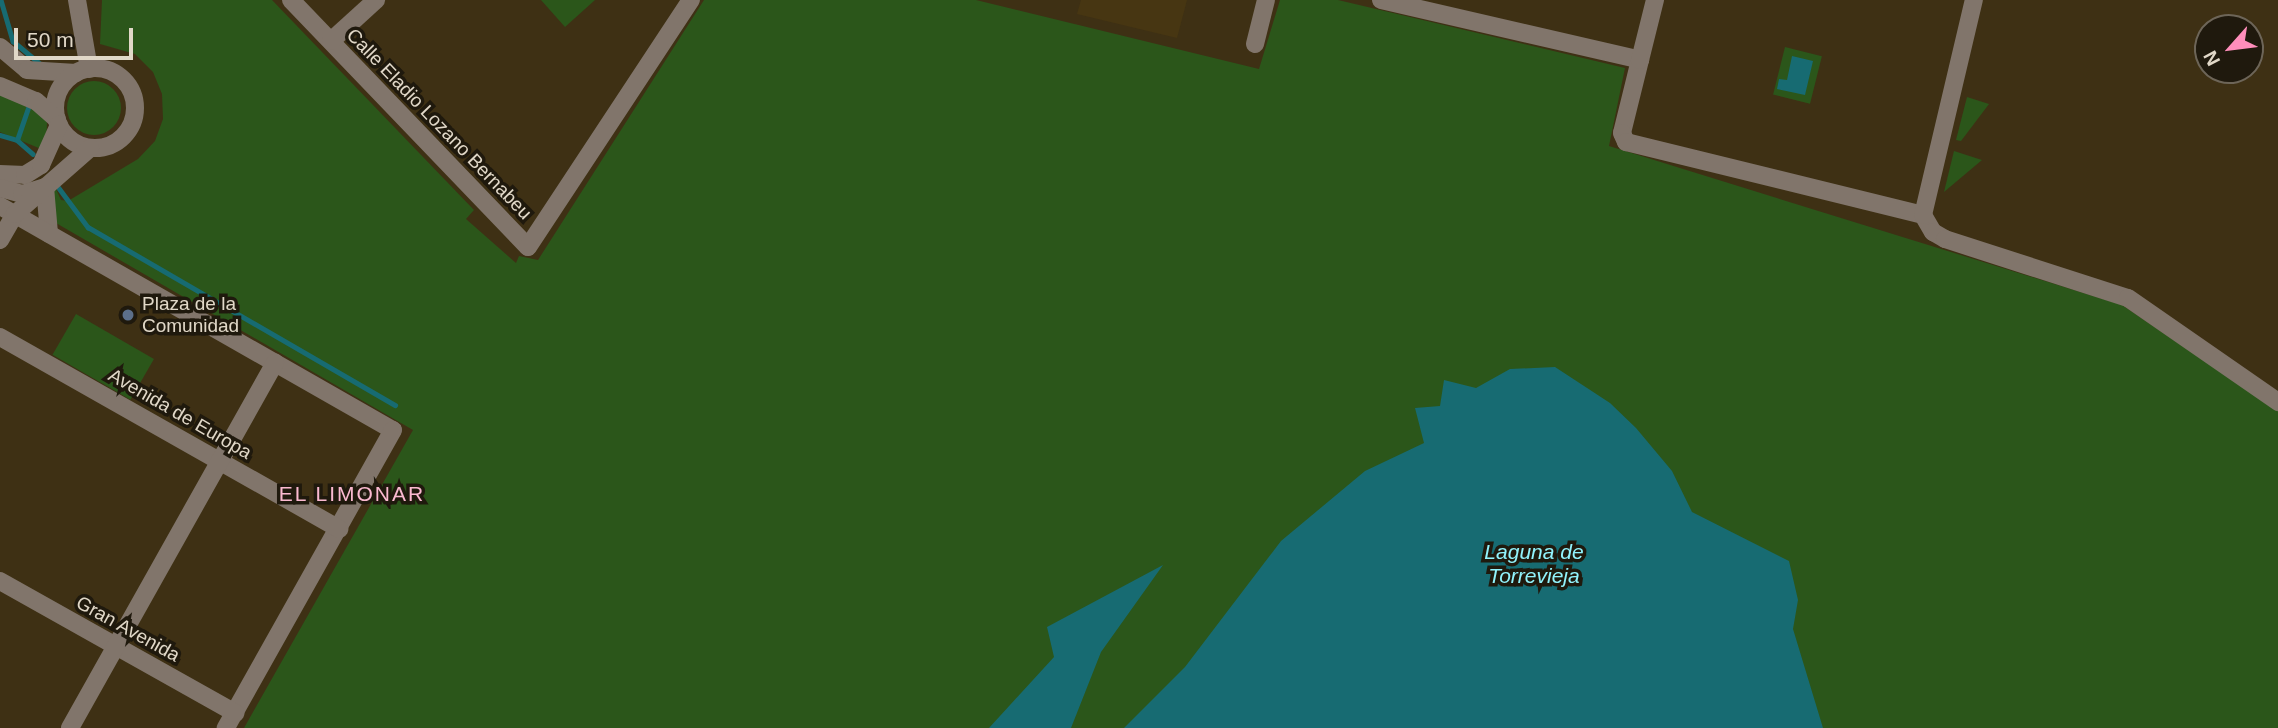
<!DOCTYPE html>
<style>
body{margin:0}
#map{position:relative;width:2278px;height:728px;overflow:hidden;background:#3e3014;font-family:Helvetica,sans-serif}
div>[style]{position:absolute}
.built>*{inset:0;background:#473612}
.green>*{inset:0;background:#2b561a;transform-origin:0 0}
.round{border-radius:50%}
.water>*{inset:0;background:#176b72}
.stream>*{height:4.5px;margin:-2.25px;padding:0 2.25px;transform-origin:2.25px;border-radius:2.25px;background:#176b72}
.minor>*{height:18px;margin:-9px;padding:0 9px;transform-origin:9px;border-radius:9px;background:#81756b}
.minor>.ring{margin:-9px;padding:0;box-sizing:content-box;background:none;border:18px solid #81756b;border-radius:50%}
.dots>*{width:19px;height:19px;translate:-50% -50%;box-sizing:border-box;border:4px solid #1f190d;border-radius:50%}
span{translate:-50% -50%;white-space:nowrap;text-align:center;line-height:1.15;-webkit-text-stroke:7px #1f190d;paint-order:stroke}
.street-label{font-size:19px;color:#e1d8c8}
.poi-label{font-size:19px;color:#e1d8c8}
.left{translate:0 -50%;text-align:left}
.neighbourhood-label{font-size:21px;color:#fab9d0;letter-spacing:2px}
.water-label{font-size:21px;color:#91f3fc;font-style:italic}
.north{position:absolute;left:2194px;top:14px;width:70px;height:70px;box-sizing:border-box;background:#1f190d;border:2px solid #6d6558;border-radius:50%;rotate:242deg;font-size:19px;font-weight:700;line-height:28px;text-align:center;color:#e1d8c8}
.north::after{content:'';display:block;margin:auto;width:24px;height:32px;background:#ff8ebb;clip-path:polygon(50% 0,100% 100%,50% 72%,0 100%)}
.scale{position:absolute;left:14px;top:28px;width:119px;height:32px;box-sizing:border-box;border:4px solid #e1d8c8;border-top:0;padding-left:9px;font-size:21px;line-height:24px;white-space:nowrap;color:#e1d8c8;-webkit-text-stroke:5px #1f190d;paint-order:stroke}
</style>
<div id="map">
<div class="built">
<div style="clip-path:polygon(1081px 0,1187px 0,1177px 38px,1077px 14px)"></div>
</div>
<div class="green">
<div style="clip-path:polygon(102px 0,272px 0,474px 210px,466px 219px,516px 263px,519px 256px,538px 260px,704px 0,976px 0,1259px 69px,1280px 0,1338px 0,1625px 68px,1609px 146px,2122px 305px,2278px 411px,2278px 728px,244px 728px,413px 430px,56px 223px,50px 194px,55px 187px,61px 200px,68px 201px,138px 159px,155px 141px,163px 119px,162px 94px,153px 72px,135px 54px,100px 44px)"></div>
<div style="clip-path:polygon(541px 0,595px 0,565px 27px)"></div>
<div style="left:1785px;top:47px;width:38px;height:49px;rotate:14deg"></div>
<div class="round" style="left:67px;top:81px;width:54px;height:54px"></div>
<div style="clip-path:polygon(0 93px,18px 97px,47px 121px,46px 151px,0 132px)"></div>
<div style="clip-path:polygon(1967px 97px,1989px 104px,1961px 141px,1956px 140px)"></div>
<div style="clip-path:polygon(1954px 151px,1982px 160px,1944px 192px,1953px 155px)"></div>
<div style="left:76px;top:314px;width:90px;height:47px;rotate:30deg"></div>
</div>
<div class="water">
<div style="clip-path:polygon(1792px 56px,1813px 61px,1805px 95px,1777px 89px,1779px 79px,1787px 80px)"></div>
<div style="clip-path:polygon(1555px 367px,1610px 403px,1636px 428px,1672px 471px,1692px 512px,1789px 561px,1798px 600px,1793px 629px,1823px 728px,1124px 728px,1185px 667px,1281px 541px,1365px 471px,1424px 443px,1415px 408px,1440px 406px,1444px 380px,1476px 388px,1510px 369px)"></div>
<div style="clip-path:polygon(1163px 565px,1101px 652px,1071px 728px,989px 728px,1054px 657px,1047px 627px)"></div>
</div>
<div class="stream">
<div style="left:1px;top:0;width:43px;rotate:73.7deg"></div>
<div style="left:13px;top:41px;width:35px;rotate:40deg"></div>
<div style="left:0;top:135px;width:18px;rotate:16deg"></div>
<div style="left:17px;top:140px;width:21px;rotate:41deg"></div>
<div style="left:17px;top:140px;width:34px;rotate:-71deg"></div>
<div style="left:59px;top:188px;width:49px;rotate:53.4deg"></div>
<div style="left:88px;top:227px;width:355px;rotate:30.1deg"></div>
</div>
<div class="minor">
<div style="left:77px;top:0;width:70px;rotate:80.1deg"></div>
<div style="left:291px;top:0;width:342px;rotate:46.2deg"></div>
<div style="left:528px;top:247px;width:296px;rotate:-56.6deg"></div>
<div style="left:1381px;top:0;width:266px;rotate:13deg"></div>
<div style="left:1640px;top:60px;width:75px;rotate:103.9deg"></div>
<div style="left:1622px;top:133px;width:10px;rotate:66deg"></div>
<div style="left:1626px;top:142px;width:306px;rotate:13.8deg"></div>
<div style="left:1923px;top:215px;width:20px;rotate:60deg"></div>
<div style="left:1933px;top:232px;width:14px;rotate:30deg"></div>
<div style="left:1945px;top:239px;width:192px;rotate:17.9deg"></div>
<div style="left:2128px;top:298px;width:183px;rotate:34.7deg"></div>
<div style="left:331px;top:41px;width:61px;rotate:-42.3deg"></div>
<div style="left:1255px;top:44px;width:45px;rotate:-76deg"></div>
<div style="left:0;top:47px;width:35px;rotate:40deg"></div>
<div style="left:27px;top:70px;width:49px;rotate:3.5deg"></div>
<div style="left:1640px;top:60px;width:62px;rotate:-76deg"></div>
<div class="ring" style="left:55px;top:68px;width:62px;height:62px"></div>
<div style="left:0;top:86px;width:39px;rotate:23deg"></div>
<div style="left:36px;top:101px;width:28px;rotate:41deg"></div>
<div style="left:0;top:174px;width:25px;rotate:2deg"></div>
<div style="left:25px;top:175px;width:19px;rotate:-32deg"></div>
<div style="left:41px;top:165px;width:44px;rotate:-65.8deg"></div>
<div style="left:0;top:188px;width:23px;rotate:15deg"></div>
<div style="left:22px;top:194px;width:24px;rotate:-17deg"></div>
<div style="left:45px;top:187px;width:47px;rotate:85.1deg"></div>
<div style="left:0;top:206px;width:452px;rotate:29.7deg"></div>
<div style="left:393px;top:430px;width:342px;rotate:119.3deg"></div>
<div style="left:1923px;top:215px;width:221px;rotate:-76.7deg"></div>
<div style="left:0;top:240px;width:30px;rotate:-60deg"></div>
<div style="left:15px;top:214px;width:100px;rotate:-41.3deg"></div>
<div style="left:0;top:337px;width:390px;rotate:29.5deg"></div>
<div style="left:0;top:581px;width:270px;rotate:29.3deg"></div>
<div style="left:70px;top:728px;width:419px;rotate:-60.7deg"></div>
</div>
<div class="dots">
<div style="left:128px;top:315px;background:#5c6f8a"></div>
</div>
<div class="street-label">
<span style="left:439px;top:124px;rotate:46deg">Calle Eladio Lozano Bernabeu</span>
<span style="left:180px;top:414px;rotate:30deg">Avenida de Europa</span>
<span style="left:128px;top:629px;rotate:29deg">Gran Avenida</span>
</div>
<div class="poi-label">
<span class="left" style="left:142px;top:315px">Plaza de la<br>Comunidad</span>
</div>
<div class="neighbourhood-label">
<span style="left:352px;top:494px">EL LIMONAR</span>
</div>
<div class="water-label">
<span style="left:1534px;top:564px">Laguna de<br>Torrevieja</span>
</div>
<div class="north">N</div>
<div class="scale">50 m</div>
</div>
